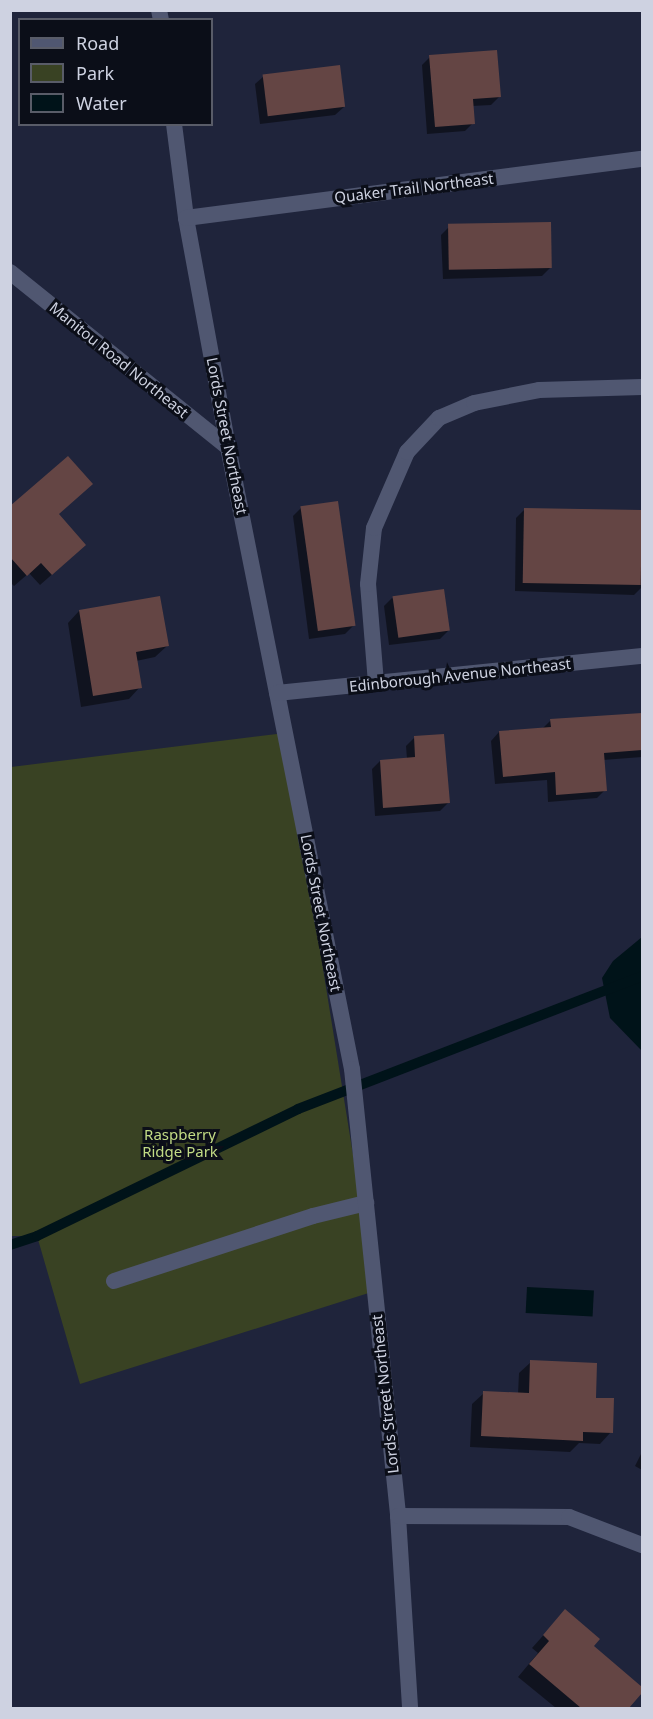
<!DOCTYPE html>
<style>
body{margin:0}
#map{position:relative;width:653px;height:1719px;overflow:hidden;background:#1f243b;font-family:"Noto Sans",sans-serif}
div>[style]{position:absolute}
.green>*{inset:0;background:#394223}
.water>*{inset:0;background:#001319;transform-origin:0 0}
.shadow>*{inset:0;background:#0007}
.stream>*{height:10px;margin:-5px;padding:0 5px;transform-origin:5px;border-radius:5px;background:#001319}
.building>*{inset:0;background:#644544;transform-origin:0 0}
.service>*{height:16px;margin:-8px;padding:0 8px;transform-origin:8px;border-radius:8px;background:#505771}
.minor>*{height:16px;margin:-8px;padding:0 8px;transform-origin:8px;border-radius:8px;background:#505771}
span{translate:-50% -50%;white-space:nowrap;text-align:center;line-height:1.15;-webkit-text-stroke:6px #0b0e18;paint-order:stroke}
.street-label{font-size:15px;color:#ced2e1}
.park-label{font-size:15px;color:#c2db85}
.frame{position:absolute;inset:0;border:12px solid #ced2e1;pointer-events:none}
.legend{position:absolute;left:18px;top:18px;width:195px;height:108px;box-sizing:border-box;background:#0b0e18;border:2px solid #595c68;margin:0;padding:8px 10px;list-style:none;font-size:18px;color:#ced2e1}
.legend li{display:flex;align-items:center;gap:12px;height:30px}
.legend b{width:30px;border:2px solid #595c68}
</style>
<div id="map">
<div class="green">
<div style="clip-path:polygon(285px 733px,375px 1291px,80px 1384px,37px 1236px,11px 1236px,11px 767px)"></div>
</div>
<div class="water">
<div style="clip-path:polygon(642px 937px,642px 936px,642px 1051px,610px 1018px,602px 978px,613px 961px)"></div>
<div style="left:527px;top:1287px;width:67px;height:26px;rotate:3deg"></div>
</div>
<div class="shadow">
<div style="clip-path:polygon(430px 57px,499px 97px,491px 105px,472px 106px,473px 123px,465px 131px,427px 134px,422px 65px)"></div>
<div style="clip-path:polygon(264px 76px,344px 107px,335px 115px,260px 124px,255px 84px)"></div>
<div style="clip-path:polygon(449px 227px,551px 267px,542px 276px,443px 279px,441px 235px)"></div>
<div style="clip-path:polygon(10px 508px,73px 556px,40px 585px,29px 573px,14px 586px,10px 582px)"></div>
<div style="clip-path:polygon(301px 508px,353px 626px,345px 634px,309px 639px,293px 516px)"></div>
<div style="clip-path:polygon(524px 510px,642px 511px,642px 587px,634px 595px,515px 591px,516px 518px)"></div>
<div style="clip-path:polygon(392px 598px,448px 631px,440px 639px,389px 645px,384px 606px)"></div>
<div style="clip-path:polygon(79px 611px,167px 646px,155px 657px,136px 661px,140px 687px,129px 699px,81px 707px,68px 623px)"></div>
<div style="clip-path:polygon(642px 714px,642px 757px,603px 760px,605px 790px,597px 798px,548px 802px,547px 780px,495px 784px,491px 741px,499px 732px,542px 729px,551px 720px)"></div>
<div style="clip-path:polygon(414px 738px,448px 803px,440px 811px,375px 816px,372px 769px,380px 761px,407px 759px,406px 746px)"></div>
<div style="clip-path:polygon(531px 1362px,595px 1399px,611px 1432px,600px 1444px,579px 1443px,570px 1452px,470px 1447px,472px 1404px,484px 1393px,518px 1394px,519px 1373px)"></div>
<div style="clip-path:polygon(642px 1452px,642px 1470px,635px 1466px)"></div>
<div style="clip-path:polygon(565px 1611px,592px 1646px,642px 1689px,627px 1708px,556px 1708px,518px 1677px,538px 1653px,532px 1648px)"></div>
</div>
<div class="stream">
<div style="left:10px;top:1245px;width:28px;rotate:-18deg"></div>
<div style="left:37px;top:1236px;width:290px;rotate:-25.9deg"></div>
<div style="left:298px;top:1109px;width:369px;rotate:-21.1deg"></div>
</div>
<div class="building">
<div style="clip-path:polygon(497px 50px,501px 97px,473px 99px,475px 124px,435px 127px,429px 55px)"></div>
<div style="left:340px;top:65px;width:42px;height:78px;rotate:83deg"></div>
<div style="left:551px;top:222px;width:46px;height:103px;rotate:89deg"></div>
<div style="clip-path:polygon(68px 456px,93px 484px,59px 514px,86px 545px,52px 575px,41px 563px,27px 576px,10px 557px,10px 506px)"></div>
<div style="left:338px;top:501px;width:126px;height:38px;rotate:82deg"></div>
<div style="left:524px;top:508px;width:118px;height:75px;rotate:1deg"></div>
<div style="left:444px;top:589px;width:42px;height:52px;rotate:82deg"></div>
<div style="clip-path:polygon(160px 596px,169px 646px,136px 652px,142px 688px,93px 696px,79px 610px)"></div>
<div style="clip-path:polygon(642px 713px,642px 750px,604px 753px,607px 791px,556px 795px,555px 772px,503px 777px,499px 731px,551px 727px,550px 719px)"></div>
<div style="clip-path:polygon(444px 734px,450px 803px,383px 808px,380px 760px,415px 757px,414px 736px)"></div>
<div style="clip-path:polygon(530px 1360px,597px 1363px,596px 1398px,614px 1398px,613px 1433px,583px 1432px,583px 1441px,481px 1436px,483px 1391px,529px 1393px)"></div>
<div style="clip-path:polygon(565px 1609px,600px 1639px,594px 1646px,642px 1687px,642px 1693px,629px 1708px,581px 1708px,529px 1664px,549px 1641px,543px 1635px)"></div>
</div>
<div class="service">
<div style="left:376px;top:683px;width:99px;rotate:-94.6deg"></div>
<div style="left:368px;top:584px;width:56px;rotate:-83.9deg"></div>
<div style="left:374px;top:528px;width:83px;rotate:-66.5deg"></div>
<div style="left:407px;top:452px;width:47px;rotate:-46.7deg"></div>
<div style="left:439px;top:418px;width:38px;rotate:-23deg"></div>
<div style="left:474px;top:403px;width:66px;rotate:-11.3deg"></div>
<div style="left:539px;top:390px;width:103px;rotate:-1.7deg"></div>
<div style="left:114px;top:1281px;width:209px;rotate:-18.1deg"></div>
<div style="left:313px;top:1216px;width:55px;rotate:-13.8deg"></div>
</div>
<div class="minor">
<div style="left:159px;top:10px;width:10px;rotate:79deg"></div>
<div style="left:174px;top:124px;width:95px;rotate:82.7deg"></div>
<div style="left:186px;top:218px;width:233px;rotate:79.6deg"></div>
<div style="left:228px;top:447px;width:634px;rotate:78.73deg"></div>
<div style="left:352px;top:1069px;width:449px;rotate:84.1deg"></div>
<div style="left:398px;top:1516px;width:192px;rotate:86.4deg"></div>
<div style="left:186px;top:218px;width:460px;rotate:-7.4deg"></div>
<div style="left:10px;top:272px;width:280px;rotate:38.8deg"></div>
<div style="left:277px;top:693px;width:367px;rotate:-5.8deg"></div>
<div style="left:398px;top:1516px;width:171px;rotate:0.3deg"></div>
<div style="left:569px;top:1517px;width:78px;rotate:21deg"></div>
</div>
<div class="street-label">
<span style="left:414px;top:188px;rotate:-7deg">Quaker Trail Northeast</span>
<span style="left:119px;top:360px;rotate:39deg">Manitou Road Northeast</span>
<span style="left:227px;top:436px;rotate:79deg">Lords Street Northeast</span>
<span style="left:460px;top:675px;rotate:-6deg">Edinborough Avenue Northeast</span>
<span style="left:321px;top:913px;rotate:79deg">Lords Street Northeast</span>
<span style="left:385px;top:1394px;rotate:-96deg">Lords Street Northeast</span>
</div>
<div class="park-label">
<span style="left:180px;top:1143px">Raspberry<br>Ridge Park</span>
</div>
<div class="frame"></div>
<ul class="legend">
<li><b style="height:8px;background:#505771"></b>Road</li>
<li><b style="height:16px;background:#394223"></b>Park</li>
<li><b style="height:16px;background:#001319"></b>Water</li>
</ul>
</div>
